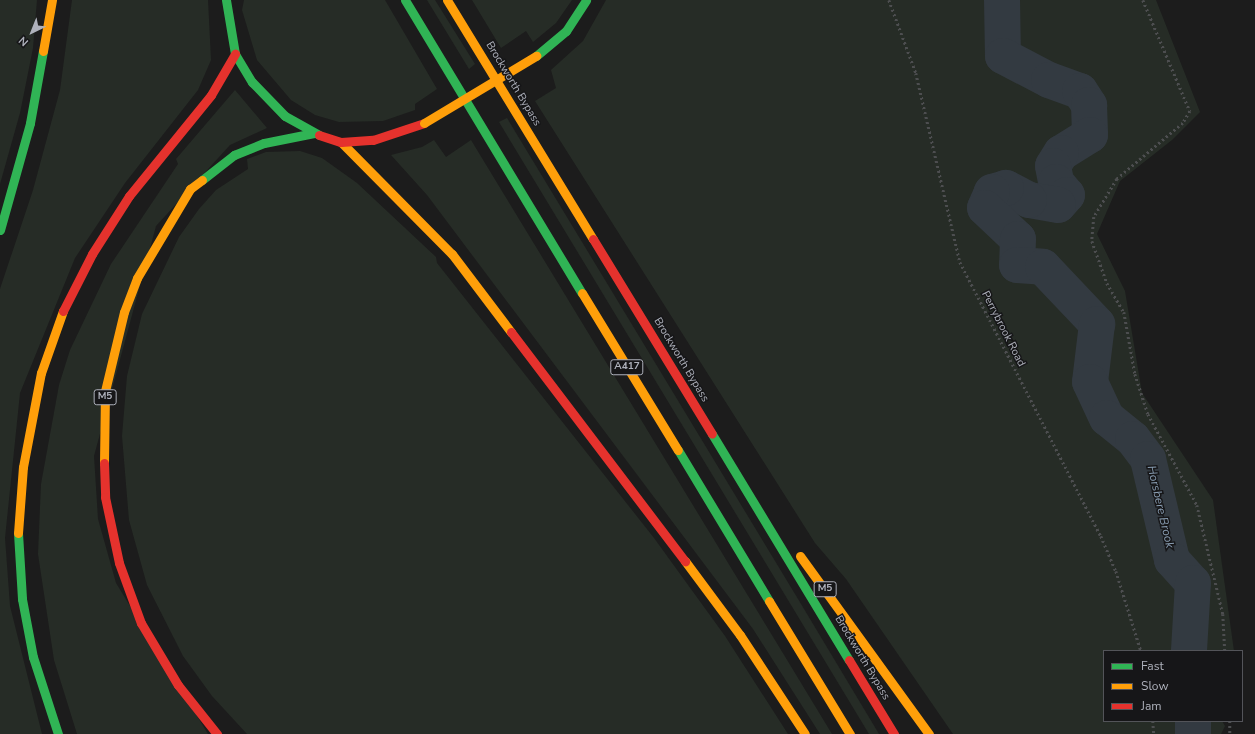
<!DOCTYPE html>
<style>
body{margin:0}
#map{position:relative;width:1255px;height:734px;overflow:hidden;background:#1c1c1c;font-family:"Nunito Sans",sans-serif}
div>[style]{position:absolute}
.green>*{inset:0;background:#262c26}
.river>*{height:36px;margin:-18px;padding:0 18px;transform-origin:18px;border-radius:18px;background:#333a41}
.path>*{height:2.5px;margin-top:-1.25px;transform-origin:0;background:repeating-linear-gradient(90deg,#4d4e50 0 2px,transparent 0 5px)}
.fast>*{height:9px;margin:-4.5px;padding:0 4.5px;transform-origin:4.5px;border-radius:4.5px;background:#30b455}
.slow>*{height:9px;margin:-4.5px;padding:0 4.5px;transform-origin:4.5px;border-radius:4.5px;background:#ff9f0a}
.jam>*{height:9px;margin:-4.5px;padding:0 4.5px;transform-origin:4.5px;border-radius:4.5px;background:#e5322d}
.slow-bridge>*{height:9px;margin:-4.5px;padding:0 4.5px;transform-origin:4.5px;border-radius:4.5px;background:#ff9f0a}
span{translate:-50% -50%;white-space:nowrap;text-align:center;line-height:1.15;-webkit-text-stroke:3px #161618;paint-order:stroke}
.shield-label span{padding:1px 3px;background:#161618;border:1px solid;border-radius:3px;-webkit-text-stroke-width:0}
.shield-label{font-size:10px;color:#aeb1bb;font-weight:700}
.street-label{font-size:11px;color:#aeb1bb}
.water-label{font-size:12px;color:#899db2;font-style:italic}
.legend{position:absolute;left:1103px;top:650px;width:140px;height:72px;box-sizing:border-box;background:#161618;border:1px solid #535459;margin:0;padding:5px 7px;list-style:none;font-size:12px;color:#aeb1bb}
.legend li{display:flex;align-items:center;gap:8px;height:20px}
.legend b{width:20px;border:1px solid #535459}
.north{position:absolute;left:12px;top:12px;width:40px;height:40px;-webkit-text-stroke:3px #161618;paint-order:stroke;rotate:223deg;font-size:11px;font-weight:700;line-height:16px;text-align:center;color:#aeb1bb}
.north::after{content:'';display:block;margin:auto;width:14px;height:18px;background:#aeb1bb;clip-path:polygon(50% 0,100% 100%,50% 72%,0 100%)}
</style>
<div id="map">
<div class="green">
<div style="clip-path:polygon(0 0,37px 0,33px 48px,20px 113px,0 184px)"></div>
<div style="clip-path:polygon(72px 0,208px 0,211px 60px,198px 90px,125px 183px,75px 258px,20px 393px,5px 538px,10px 606px,42px 734px,0 734px,0 289px,33px 190px,60px 90px)"></div>
<div style="clip-path:polygon(244px 0,385px 0,437px 89px,415px 104px,415px 110px,383px 121px,339px 122px,315px 115px,291px 100px,257px 60px,242px 10px)"></div>
<div style="clip-path:polygon(427px 0,435px 0,475px 64px,469px 69px)"></div>
<div style="clip-path:polygon(472px 0,572px 0,556px 23px,533px 42px,526px 31px,501px 48px)"></div>
<div style="clip-path:polygon(606px 0,1156px 0,1200px 112px,1172px 140px,1120px 181px,1097px 234px,1125px 291px,1142px 393px,1213px 500px,1234px 651px,1104px 651px,1104px 721px,1222px 721px,1225px 726px,1221px 734px,953px 734px,846px 579px,815px 543px,535px 101px,556px 88px,551px 70px,583px 41px)"></div>
<div style="clip-path:polygon(235px 90px,267px 128px,230px 145px,156px 226px,94px 456px,98px 519px,116px 583px,208px 734px,77px 734px,54px 660px,38px 554px,41px 484px,59px 385px,70px 350px,111px 264px,178px 164px,176px 159px)"></div>
<div style="clip-path:polygon(507px 118px,798px 599px,879px 734px,869px 734px,499px 122px)"></div>
<div style="clip-path:polygon(434px 140px,446px 157px,471px 140px,832px 734px,820px 734px,753px 629px,427px 195px,391px 155px,422px 147px)"></div>
<div style="clip-path:polygon(300px 151px,322px 158px,357px 183px,436px 257px,437px 263px,654px 538px,725px 636px,788px 734px,247px 734px,212px 696px,183px 656px,147px 585px,129px 520px,122px 436px,127px 376px,142px 314px,179px 237px,199px 209px,216px 190px,248px 169px,247px 159px,266px 152px)"></div>
</div>
<div class="river">
<div style="left:1002px;top:0;width:56px;rotate:89deg"></div>
<div style="left:1003px;top:56px;width:52px;rotate:27.6deg"></div>
<div style="left:1049px;top:80px;width:33px;rotate:20deg"></div>
<div style="left:1080px;top:91px;width:17px;rotate:57deg"></div>
<div style="left:1089px;top:105px;width:30px;rotate:88deg"></div>
<div style="left:1090px;top:135px;width:34px;rotate:148deg"></div>
<div style="left:1061px;top:153px;width:15px;rotate:122deg"></div>
<div style="left:1053px;top:166px;width:16px;rotate:79deg"></div>
<div style="left:1056px;top:182px;width:17px;rotate:50deg"></div>
<div style="left:1067px;top:195px;width:13px;rotate:132deg"></div>
<div style="left:1058px;top:205px;width:29px;rotate:-170deg"></div>
<div style="left:1029px;top:200px;width:26px;rotate:-152deg"></div>
<div style="left:1006px;top:188px;width:15px;rotate:164deg"></div>
<div style="left:992px;top:192px;width:17px;rotate:114deg"></div>
<div style="left:985px;top:208px;width:45px;rotate:43.2deg"></div>
<div style="left:1018px;top:239px;width:26px;rotate:92deg"></div>
<div style="left:1017px;top:265px;width:26px;rotate:4deg"></div>
<div style="left:1043px;top:267px;width:79px;rotate:46.5deg"></div>
<div style="left:1097px;top:324px;width:58px;rotate:96.9deg"></div>
<div style="left:1090px;top:382px;width:40px;rotate:65deg"></div>
<div style="left:1107px;top:418px;width:33px;rotate:39deg"></div>
<div style="left:1133px;top:439px;width:25px;rotate:53deg"></div>
<div style="left:1148px;top:459px;width:104px;rotate:76.6deg"></div>
<div style="left:1172px;top:560px;width:31px;rotate:48deg"></div>
<div style="left:1193px;top:583px;width:68px;rotate:93.4deg"></div>
<div style="left:1193px;top:721px;width:13px;rotate:90deg"></div>
</div>
<div class="path">
<div style="left:889px;top:0;width:78px;rotate:69.7deg"></div>
<div style="left:916px;top:73px;width:194px;rotate:76.9deg"></div>
<div style="left:960px;top:262px;width:308px;rotate:62.8deg"></div>
<div style="left:1101px;top:536px;width:38px;rotate:67deg"></div>
<div style="left:1116px;top:571px;width:84px;rotate:72.6deg"></div>
<div style="left:1143px;top:0;width:121px;rotate:67.1deg"></div>
<div style="left:1190px;top:111px;width:14px;rotate:120deg"></div>
<div style="left:1183px;top:123px;width:87px;rotate:139.7deg"></div>
<div style="left:1117px;top:179px;width:44px;rotate:121.2deg"></div>
<div style="left:1094px;top:217px;width:24px;rotate:95deg"></div>
<div style="left:1092px;top:241px;width:45px;rotate:70.3deg"></div>
<div style="left:1107px;top:283px;width:34px;rotate:60deg"></div>
<div style="left:1124px;top:312px;width:63px;rotate:79.9deg"></div>
<div style="left:1135px;top:374px;width:42px;rotate:72deg"></div>
<div style="left:1148px;top:414px;width:103px;rotate:61.7deg"></div>
<div style="left:1197px;top:505px;width:112px;rotate:76.6deg"></div>
<div style="left:1223px;top:614px;width:37px;rotate:87deg"></div>
<div style="left:1153px;top:721px;width:13px;rotate:86deg"></div>
<div style="left:1230px;top:721px;width:13px;rotate:90deg"></div>
</div>
<div class="fast">
<div style="left:226px;top:0;width:55px;rotate:80.5deg"></div>
<div style="left:235px;top:54px;width:33px;rotate:59deg"></div>
<div style="left:252px;top:82px;width:47px;rotate:45.9deg"></div>
<div style="left:285px;top:116px;width:39px;rotate:29deg"></div>
<div style="left:405px;top:0;width:342px;rotate:58.9deg"></div>
<div style="left:536px;top:56px;width:39px;rotate:-40deg"></div>
<div style="left:566px;top:31px;width:37px;rotate:-57deg"></div>
<div style="left:202px;top:180px;width:41px;rotate:-38deg"></div>
<div style="left:234px;top:155px;width:32px;rotate:-22deg"></div>
<div style="left:264px;top:143px;width:51px;rotate:-11.3deg"></div>
<div style="left:0;top:230px;width:111px;rotate:-74.3deg"></div>
<div style="left:30px;top:123px;width:73px;rotate:-79.8deg"></div>
<div style="left:712px;top:434px;width:264px;rotate:58.8deg"></div>
<div style="left:678px;top:450px;width:176px;rotate:58.9deg"></div>
<div style="left:18px;top:533px;width:66px;rotate:86.5deg"></div>
<div style="left:22px;top:599px;width:59px;rotate:79.3deg"></div>
<div style="left:33px;top:657px;width:81px;rotate:72deg"></div>
</div>
<div class="slow">
<div style="left:447px;top:0;width:280px;rotate:58.6deg"></div>
<div style="left:43px;top:51px;width:52px;rotate:-80deg"></div>
<div style="left:341px;top:142px;width:158px;rotate:45.3deg"></div>
<div style="left:452px;top:254px;width:98px;rotate:52.9deg"></div>
<div style="left:582px;top:293px;width:184px;rotate:58.6deg"></div>
<div style="left:104px;top:463px;width:72px;rotate:-89.2deg"></div>
<div style="left:105px;top:391px;width:81px;rotate:-76.5deg"></div>
<div style="left:124px;top:312px;width:36px;rotate:-69deg"></div>
<div style="left:137px;top:278px;width:104px;rotate:-59.2deg"></div>
<div style="left:190px;top:189px;width:15px;rotate:-37deg"></div>
<div style="left:18px;top:533px;width:66px;rotate:-85.7deg"></div>
<div style="left:23px;top:467px;width:96px;rotate:-79.2deg"></div>
<div style="left:41px;top:373px;width:66px;rotate:-70.5deg"></div>
<div style="left:800px;top:556px;width:220px;rotate:54.1deg"></div>
<div style="left:685px;top:561px;width:92px;rotate:53.4deg"></div>
<div style="left:740px;top:635px;width:118px;rotate:56.7deg"></div>
<div style="left:769px;top:601px;width:156px;rotate:58.7deg"></div>
</div>
<div class="jam">
<div style="left:319px;top:135px;width:23px;rotate:18deg"></div>
<div style="left:341px;top:142px;width:32px;rotate:-4deg"></div>
<div style="left:373px;top:140px;width:54px;rotate:-18.4deg"></div>
<div style="left:593px;top:239px;width:228px;rotate:58.6deg"></div>
<div style="left:63px;top:311px;width:64px;rotate:-63deg"></div>
<div style="left:92px;top:254px;width:69px;rotate:-57.5deg"></div>
<div style="left:129px;top:196px;width:130px;rotate:-50.9deg"></div>
<div style="left:211px;top:95px;width:48px;rotate:-59.7deg"></div>
<div style="left:511px;top:332px;width:288px;rotate:52.8deg"></div>
<div style="left:104px;top:463px;width:34px;rotate:88deg"></div>
<div style="left:105px;top:497px;width:67px;rotate:78deg"></div>
<div style="left:119px;top:563px;width:64px;rotate:69.9deg"></div>
<div style="left:141px;top:623px;width:72px;rotate:59.2deg"></div>
<div style="left:178px;top:685px;width:63px;rotate:51.5deg"></div>
<div style="left:849px;top:660px;width:87px;rotate:58.7deg"></div>
</div>
<div class="slow-bridge">
<div style="left:424px;top:123px;width:131px;rotate:-30.9deg"></div>
</div>
<div class="shield-label">
<span style="left:627px;top:367px">A417</span>
<span style="left:105px;top:397px">M5</span>
<span style="left:825px;top:589px">M5</span>
</div>
<div class="street-label">
<span style="left:513px;top:84px;rotate:59deg">Brockworth Bypass</span>
<span style="left:1003px;top:329px;rotate:63deg">Perrybrook Road</span>
<span style="left:681px;top:360px;rotate:59deg">Brockworth Bypass</span>
<span style="left:862px;top:658px;rotate:59deg">Brockworth Bypass</span>
</div>
<div class="water-label">
<span style="left:1160px;top:507px;rotate:77deg">Horsbere Brook</span>
</div>
<ul class="legend">
<li><b style="height:5px;background:#30b455"></b>Fast</li>
<li><b style="height:5px;background:#ff9f0a"></b>Slow</li>
<li><b style="height:5px;background:#e5322d"></b>Jam</li>
</ul>
<div class="north">N</div>
</div>
